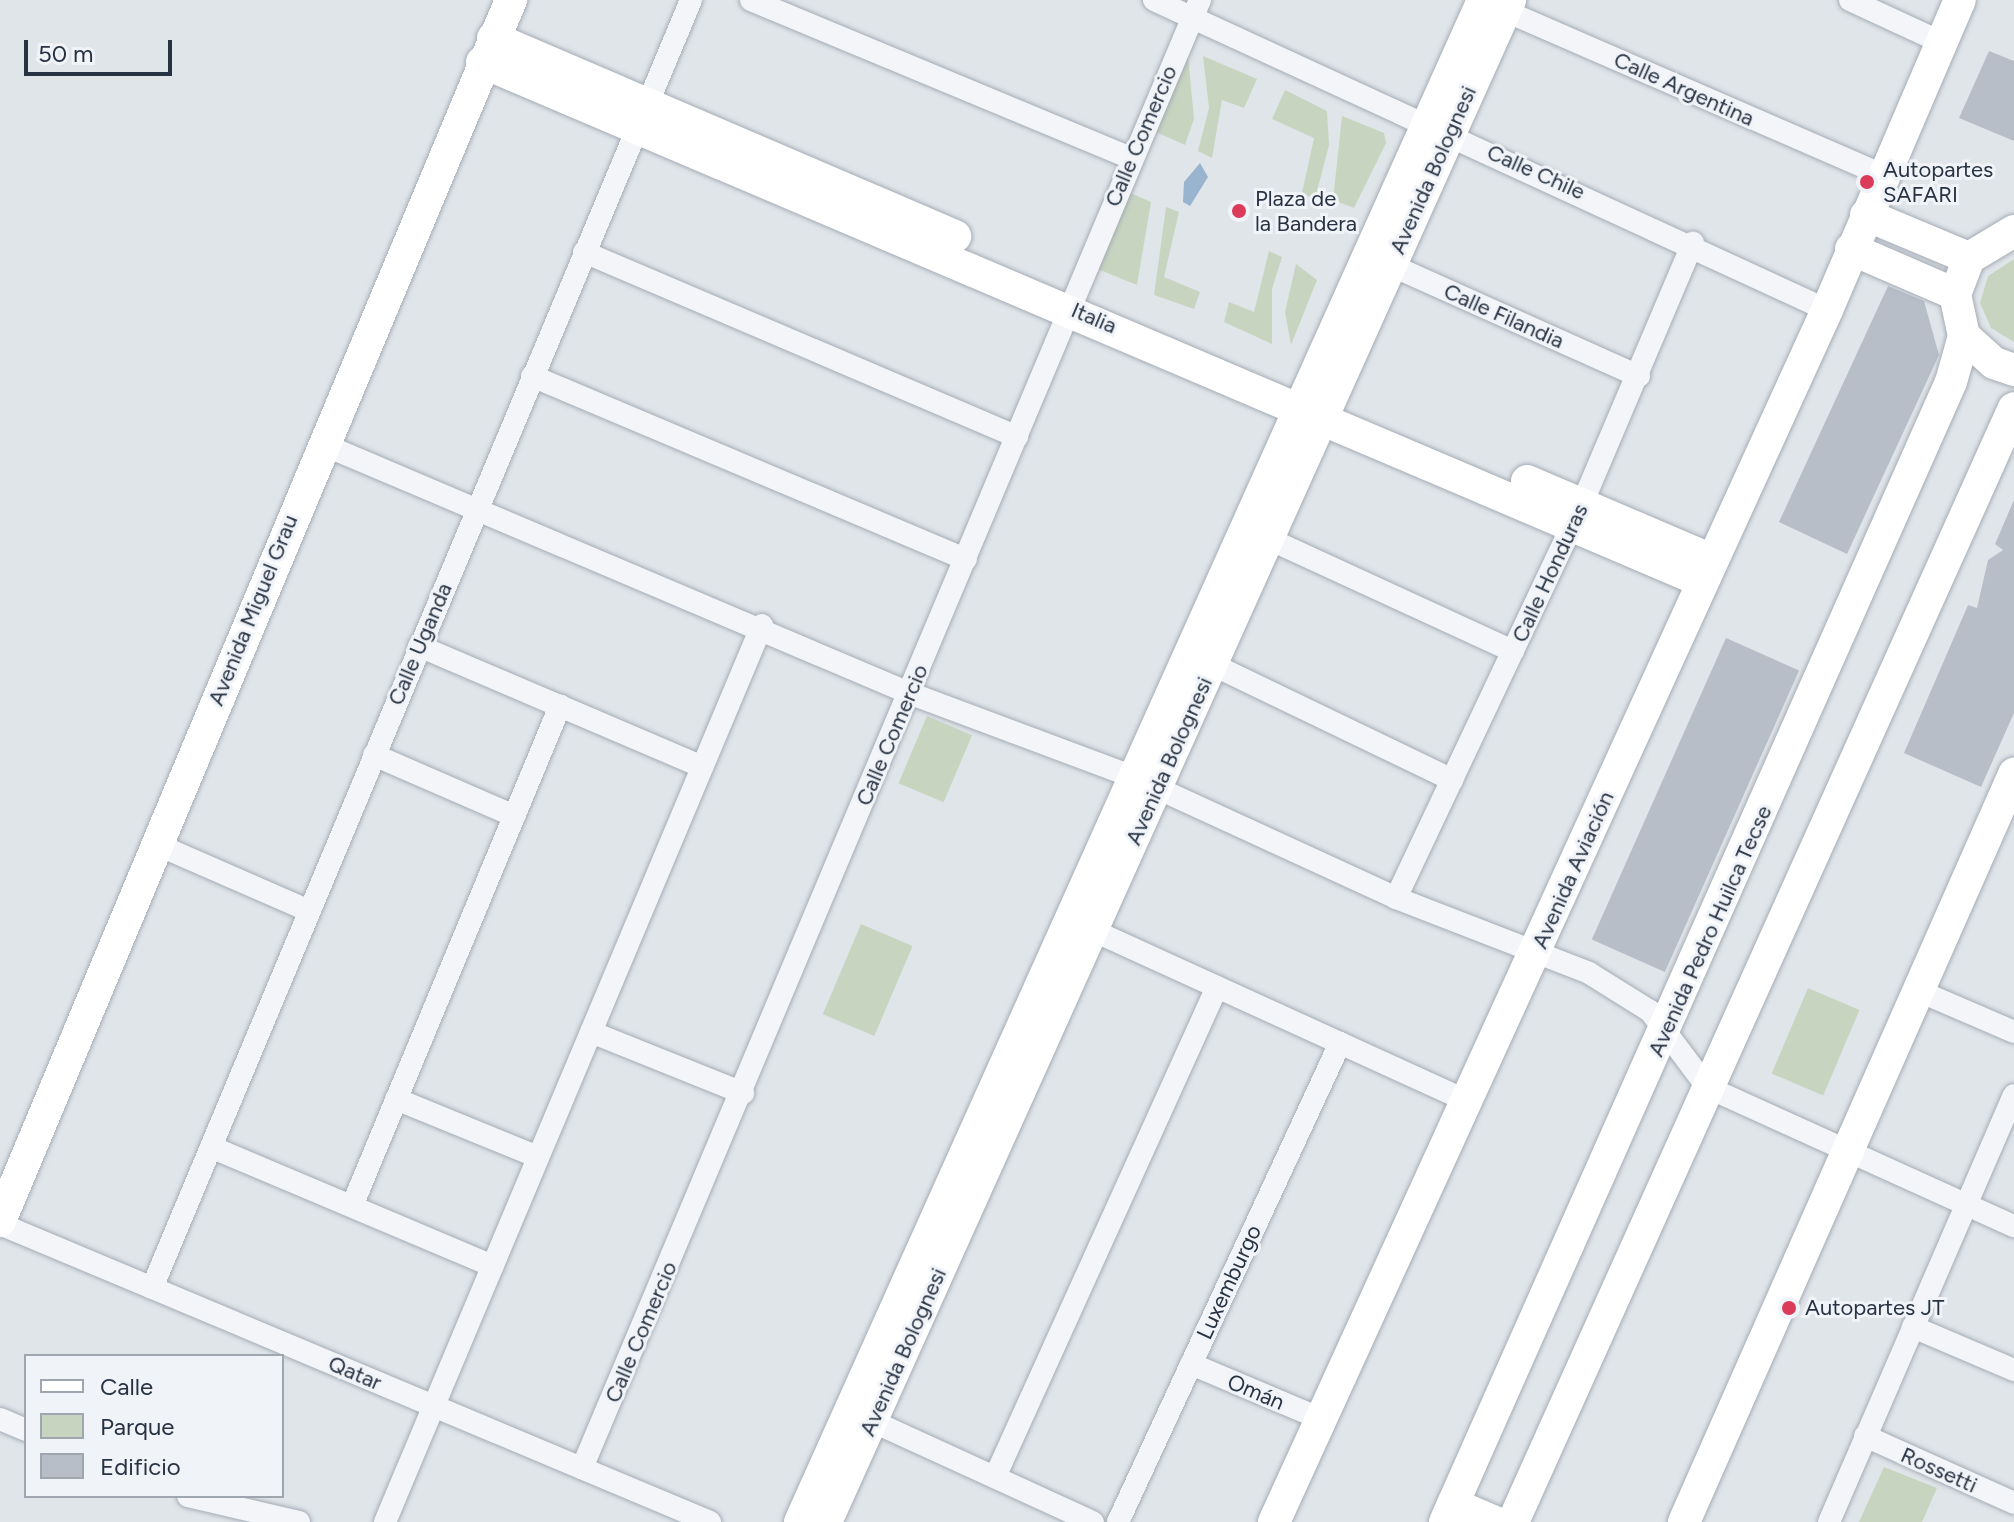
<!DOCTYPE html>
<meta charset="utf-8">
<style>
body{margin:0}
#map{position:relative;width:2014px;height:1522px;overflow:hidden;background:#e0e5ea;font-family:Figtree,sans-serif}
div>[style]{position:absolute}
.green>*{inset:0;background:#c7d5c0;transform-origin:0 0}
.water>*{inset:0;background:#98b4ce}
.building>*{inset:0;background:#b7bec8;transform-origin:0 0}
.roads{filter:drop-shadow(0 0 2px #a5acb5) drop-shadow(0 0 2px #a5acb5)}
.street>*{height:22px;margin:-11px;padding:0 11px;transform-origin:11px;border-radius:11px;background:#f3f5f8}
.secondary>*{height:32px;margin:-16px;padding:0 16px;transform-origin:16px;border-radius:16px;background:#fff}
.dots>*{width:22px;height:22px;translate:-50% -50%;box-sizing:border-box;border:4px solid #f0f3f8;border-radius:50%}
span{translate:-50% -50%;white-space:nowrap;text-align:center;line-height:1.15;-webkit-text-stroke:6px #f0f3f8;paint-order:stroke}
.street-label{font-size:22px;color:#273343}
.poi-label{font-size:22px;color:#273343}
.left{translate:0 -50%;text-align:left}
.legend{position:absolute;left:24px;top:1354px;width:260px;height:144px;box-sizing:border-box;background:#f0f3f8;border:2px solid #a0a6b0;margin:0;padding:10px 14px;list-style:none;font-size:24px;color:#273343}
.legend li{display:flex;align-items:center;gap:16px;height:40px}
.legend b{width:40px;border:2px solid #a0a6b0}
.scale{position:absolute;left:24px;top:40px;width:148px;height:36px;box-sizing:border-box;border:4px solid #273343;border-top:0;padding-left:10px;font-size:24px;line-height:28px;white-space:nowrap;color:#273343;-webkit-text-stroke:6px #f0f3f8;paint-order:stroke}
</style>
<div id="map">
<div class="green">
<div style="clip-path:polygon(1188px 56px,1194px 119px,1185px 145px,1149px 129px)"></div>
<div style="clip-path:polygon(1203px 56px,1257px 79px,1244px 108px,1222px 100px,1212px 158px,1198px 151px,1209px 108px)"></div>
<div style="clip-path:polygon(1285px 90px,1327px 111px,1329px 145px,1315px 199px,1302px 193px,1314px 138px,1272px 119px)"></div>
<div style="clip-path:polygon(1342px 116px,1384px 133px,1386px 143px,1354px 208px,1333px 200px)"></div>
<div style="clip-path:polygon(1126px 191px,1151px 202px,1137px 285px,1095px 268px)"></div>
<div style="clip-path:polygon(1166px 207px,1179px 212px,1164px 277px,1200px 292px,1194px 309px,1154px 295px)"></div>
<div style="clip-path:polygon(1269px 251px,1282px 257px,1272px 289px,1272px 344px,1224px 322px,1229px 302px,1254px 312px)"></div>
<div style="clip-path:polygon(2014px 259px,2014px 342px,1991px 328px,1980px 303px,1988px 276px)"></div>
<div style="clip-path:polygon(1296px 264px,1317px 280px,1291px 345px,1285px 312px)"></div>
<div style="left:927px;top:716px;width:49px;height:73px;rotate:23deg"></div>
<div style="left:861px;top:924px;width:56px;height:98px;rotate:23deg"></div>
<div style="left:1808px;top:988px;width:56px;height:93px;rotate:23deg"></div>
<div style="clip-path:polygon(1884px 1467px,1937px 1488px,1922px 1522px,1859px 1522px)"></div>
</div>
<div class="water">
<div style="clip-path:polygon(1200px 163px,1208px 177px,1190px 206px,1183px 202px,1184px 182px)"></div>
</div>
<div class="building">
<div style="clip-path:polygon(1989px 51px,2014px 61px,2014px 141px,1959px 118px)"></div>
<div style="clip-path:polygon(1888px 286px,1924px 301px,1939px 355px,1847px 554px,1779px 522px)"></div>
<div style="clip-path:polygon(2014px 500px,2014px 713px,1981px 787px,1904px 753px,1968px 605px,1977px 608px,1988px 560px,2003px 550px,1995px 544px)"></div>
<div style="left:1726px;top:638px;width:80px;height:330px;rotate:24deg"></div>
</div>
<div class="roads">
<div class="street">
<div style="left:751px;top:0;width:411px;rotate:22.6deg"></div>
<div style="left:1154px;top:0;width:741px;rotate:24.73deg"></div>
<div style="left:1850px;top:0;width:100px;rotate:24.8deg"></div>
<div style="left:1494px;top:6px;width:426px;rotate:23.5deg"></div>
<div style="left:584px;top:252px;width:471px;rotate:23.1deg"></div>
<div style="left:1377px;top:259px;width:287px;rotate:24.1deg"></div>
<div style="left:532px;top:376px;width:471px;rotate:22.9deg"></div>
<div style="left:322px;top:444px;width:638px;rotate:22.99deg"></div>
<div style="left:909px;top:693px;width:237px;rotate:20.5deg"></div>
<div style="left:1131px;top:776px;width:292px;rotate:24.7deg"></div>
<div style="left:1396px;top:898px;width:207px;rotate:21.2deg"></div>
<div style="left:1589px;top:973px;width:72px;rotate:31.9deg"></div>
<div style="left:1650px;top:1011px;width:95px;rotate:53.1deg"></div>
<div style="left:1707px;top:1087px;width:337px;rotate:24.4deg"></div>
<div style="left:1256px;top:533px;width:283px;rotate:24.7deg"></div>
<div style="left:419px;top:646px;width:308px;rotate:23.1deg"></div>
<div style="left:1201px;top:659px;width:279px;rotate:25.7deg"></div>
<div style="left:374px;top:755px;width:153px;rotate:23.5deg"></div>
<div style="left:156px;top:844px;width:167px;rotate:23.6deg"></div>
<div style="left:1396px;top:898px;width:436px;rotate:-64.7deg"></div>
<div style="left:1582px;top:504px;width:284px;rotate:-67deg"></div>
<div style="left:1079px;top:924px;width:427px;rotate:24.5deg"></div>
<div style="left:1919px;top:991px;width:103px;rotate:23.3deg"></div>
<div style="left:591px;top:1032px;width:164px;rotate:21.9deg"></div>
<div style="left:396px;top:1099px;width:153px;rotate:22.2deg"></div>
<div style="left:211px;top:1147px;width:306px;rotate:22.9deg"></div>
<div style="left:352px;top:1206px;width:542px;rotate:-67.41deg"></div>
<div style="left:0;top:1224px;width:770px;rotate:22.77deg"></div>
<div style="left:152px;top:1288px;width:1396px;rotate:-67.29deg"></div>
<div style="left:1913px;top:1327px;width:110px;rotate:23.1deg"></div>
<div style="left:1191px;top:1364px;width:141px;rotate:22.9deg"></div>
<div style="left:861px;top:1416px;width:255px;rotate:24.6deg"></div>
<div style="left:0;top:1419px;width:28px;rotate:23deg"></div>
<div style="left:1865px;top:1436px;width:163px;rotate:24.2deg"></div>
<div style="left:582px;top:1468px;width:1593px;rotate:-67.17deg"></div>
<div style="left:995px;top:1477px;width:538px;rotate:-65.63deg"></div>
<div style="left:188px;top:1496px;width:114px;rotate:13.2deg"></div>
<div style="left:385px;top:1522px;width:973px;rotate:-67.2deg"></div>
<div style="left:1118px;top:1522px;width:528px;rotate:-65.13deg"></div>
<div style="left:1829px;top:1522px;width:465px;rotate:-66.6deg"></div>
</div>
<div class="secondary">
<div style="left:493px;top:38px;width:503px;rotate:23.2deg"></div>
<div style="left:482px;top:62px;width:1326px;rotate:23.05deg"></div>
<div style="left:1866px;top:215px;width:112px;rotate:22.7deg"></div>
<div style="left:2014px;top:231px;width:52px;rotate:149deg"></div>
<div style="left:1969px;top:258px;width:39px;rotate:111deg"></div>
<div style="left:1955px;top:294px;width:43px;rotate:77.9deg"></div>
<div style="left:1964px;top:336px;width:40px;rotate:42deg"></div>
<div style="left:1994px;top:363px;width:21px;rotate:19deg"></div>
<div style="left:1851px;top:249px;width:113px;rotate:23.4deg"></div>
<div style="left:1527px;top:481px;width:201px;rotate:23.1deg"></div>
<div style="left:0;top:1221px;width:1324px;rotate:-67.29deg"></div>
<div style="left:1453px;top:1504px;width:46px;rotate:23.2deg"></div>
<div style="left:800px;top:1522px;width:1668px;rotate:-65.83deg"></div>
<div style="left:826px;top:1522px;width:1669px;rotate:-65.8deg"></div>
<div style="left:1274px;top:1522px;width:1332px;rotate:-65.47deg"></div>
<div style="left:1827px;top:310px;width:337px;rotate:-66.8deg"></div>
<div style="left:1445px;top:1522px;width:1247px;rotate:-66.07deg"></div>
<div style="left:1951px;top:382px;width:48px;rotate:-74.2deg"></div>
<div style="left:1513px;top:1522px;width:1221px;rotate:-65.79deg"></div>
<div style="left:1684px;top:1522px;width:818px;rotate:-66.19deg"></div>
</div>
</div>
<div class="dots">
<div style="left:1867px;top:182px;background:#db3a59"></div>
<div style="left:1239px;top:211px;background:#db3a59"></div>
<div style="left:1789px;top:1308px;background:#db3a59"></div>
</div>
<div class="street-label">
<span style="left:1684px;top:89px;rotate:24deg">Calle Argentina</span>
<span style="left:1141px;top:136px;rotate:-67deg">Calle Comercio</span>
<span style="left:1433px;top:170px;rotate:-66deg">Avenida Bolognesi</span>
<span style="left:1536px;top:172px;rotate:24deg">Calle Chile</span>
<span style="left:1504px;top:316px;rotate:24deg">Calle Filandia</span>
<span style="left:1094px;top:318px;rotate:23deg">Italia</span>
<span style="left:1550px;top:573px;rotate:-65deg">Calle Honduras</span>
<span style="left:253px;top:610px;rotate:-68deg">Avenida Miguel Grau</span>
<span style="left:420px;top:644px;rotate:-67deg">Calle Uganda</span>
<span style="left:892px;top:735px;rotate:-67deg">Calle Comercio</span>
<span style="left:1169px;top:761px;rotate:-66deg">Avenida Bolognesi</span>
<span style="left:1573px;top:870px;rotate:-66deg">Avenida Aviación</span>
<span style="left:1710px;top:931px;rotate:-66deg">Avenida Pedro Huilca Tecse</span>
<span style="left:1229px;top:1282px;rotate:-65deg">Luxemburgo</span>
<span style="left:641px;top:1332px;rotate:-67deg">Calle Comercio</span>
<span style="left:903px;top:1352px;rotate:-66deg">Avenida Bolognesi</span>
<span style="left:355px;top:1373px;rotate:23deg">Qatar</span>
<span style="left:1256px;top:1392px;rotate:23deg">Omán</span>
<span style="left:1939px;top:1470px;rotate:24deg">Rossetti</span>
</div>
<div class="poi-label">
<span class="left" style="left:1883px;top:182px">Autopartes<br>SAFARI</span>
<span class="left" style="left:1255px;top:211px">Plaza de<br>la Bandera</span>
<span class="left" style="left:1805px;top:1308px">Autopartes JT</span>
</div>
<ul class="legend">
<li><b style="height:10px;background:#fff"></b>Calle</li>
<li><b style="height:22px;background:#c7d5c0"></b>Parque</li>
<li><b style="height:22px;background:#b7bec8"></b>Edificio</li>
</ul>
<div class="scale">50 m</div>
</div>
